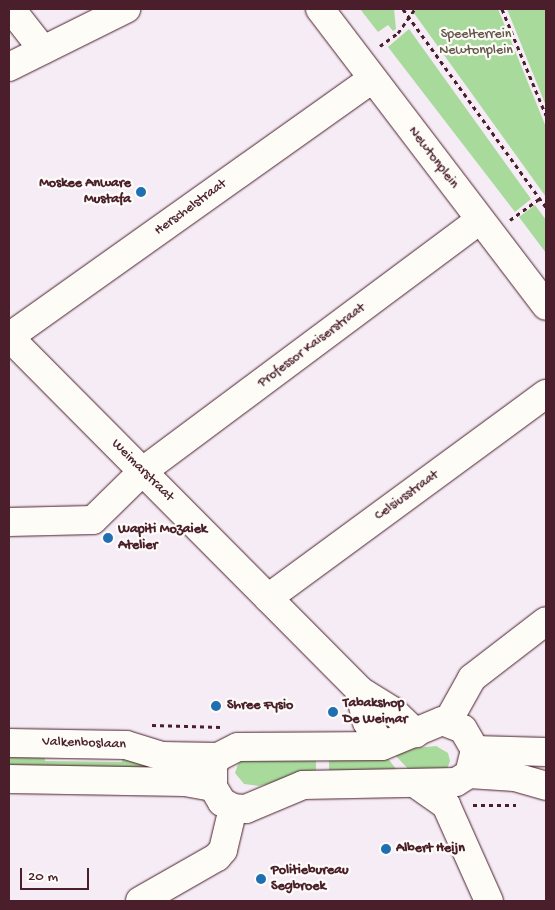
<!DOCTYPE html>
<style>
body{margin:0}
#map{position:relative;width:555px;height:910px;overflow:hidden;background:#f6ecf6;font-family:"Gochi Hand",sans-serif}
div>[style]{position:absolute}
.green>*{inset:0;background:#a8da9c}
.path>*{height:3px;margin-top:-1.5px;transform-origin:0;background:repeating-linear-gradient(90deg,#4a1f2b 0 4px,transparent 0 8px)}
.roads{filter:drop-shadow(0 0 1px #4a1f2b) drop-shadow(0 0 1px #4a1f2b)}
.minor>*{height:28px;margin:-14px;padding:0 14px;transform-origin:14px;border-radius:14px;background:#fdfcf7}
.dots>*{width:14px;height:14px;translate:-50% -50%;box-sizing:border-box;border:2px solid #fdfcf7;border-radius:50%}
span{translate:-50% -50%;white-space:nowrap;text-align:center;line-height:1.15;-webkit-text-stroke:4.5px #fdfcf7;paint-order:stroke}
.park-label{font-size:14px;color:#66574d}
.street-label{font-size:14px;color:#4a1f2b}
.poi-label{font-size:14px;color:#4a1f2b;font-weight:700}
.right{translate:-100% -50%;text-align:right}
.left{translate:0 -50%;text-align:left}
.frame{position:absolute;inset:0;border:10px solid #4a1f2b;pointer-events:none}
.scale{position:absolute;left:20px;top:868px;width:69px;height:22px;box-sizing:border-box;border:2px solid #4a1f2b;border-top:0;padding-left:6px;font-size:15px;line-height:18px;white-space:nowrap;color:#4a1f2b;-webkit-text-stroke:4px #fdfcf7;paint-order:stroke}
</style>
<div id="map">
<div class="green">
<div style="clip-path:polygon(360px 9px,394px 9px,396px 29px,393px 31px,388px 25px,378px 32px)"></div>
<div style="clip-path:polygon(411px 9px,498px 9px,546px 127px,546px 197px)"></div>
<div style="clip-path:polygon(507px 9px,546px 9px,546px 106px)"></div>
<div style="clip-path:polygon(409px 29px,531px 199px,515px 212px,388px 47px)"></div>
<div style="clip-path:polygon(535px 205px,546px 220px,546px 253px,519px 217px)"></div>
<div style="clip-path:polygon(436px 746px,448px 753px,450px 761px,447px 769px,412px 773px,395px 755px,415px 748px)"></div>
<div style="clip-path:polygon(9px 751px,44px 751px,45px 761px,122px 762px,122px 752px,157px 762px,157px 774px,9px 772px)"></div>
<div style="clip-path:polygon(387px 757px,399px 773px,329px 772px,329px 759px)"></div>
<div style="clip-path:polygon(316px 758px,316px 772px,259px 786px,244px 784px,235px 773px,238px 764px,243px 759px)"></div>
</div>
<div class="path">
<div style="left:403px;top:9px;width:244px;rotate:54.2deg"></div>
<div style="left:502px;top:9px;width:115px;rotate:67.5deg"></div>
<div style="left:380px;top:46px;width:22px;rotate:-36deg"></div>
<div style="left:398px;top:33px;width:29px;rotate:-55deg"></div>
<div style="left:510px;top:220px;width:37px;rotate:-36deg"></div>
<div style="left:152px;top:725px;width:69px;rotate:1.7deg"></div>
<div style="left:473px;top:805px;width:43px"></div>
</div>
<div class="roads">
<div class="minor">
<div style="left:11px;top:9px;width:52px;rotate:52deg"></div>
<div style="left:320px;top:9px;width:373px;rotate:52.7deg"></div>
<div style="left:9px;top:67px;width:131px;rotate:-26.4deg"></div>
<div style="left:9px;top:337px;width:497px;rotate:45.2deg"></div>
<div style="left:359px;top:690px;width:40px;rotate:32deg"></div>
<div style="left:393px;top:711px;width:32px;rotate:44deg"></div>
<div style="left:9px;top:337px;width:445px;rotate:-35.4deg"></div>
<div style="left:9px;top:522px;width:84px;rotate:-1.4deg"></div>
<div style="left:93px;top:520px;width:70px;rotate:-44.4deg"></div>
<div style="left:143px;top:471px;width:420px;rotate:-36.7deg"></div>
<div style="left:268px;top:598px;width:345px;rotate:-36.3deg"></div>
<div style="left:359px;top:690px;width:33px;rotate:76deg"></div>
<div style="left:367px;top:722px;width:28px;rotate:58deg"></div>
<div style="left:442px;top:721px;width:22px;rotate:21deg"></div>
<div style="left:463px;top:729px;width:24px;rotate:60deg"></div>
<div style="left:475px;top:750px;width:25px;rotate:104deg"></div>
<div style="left:469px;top:774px;width:15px;rotate:148deg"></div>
<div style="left:456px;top:782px;width:153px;rotate:178.9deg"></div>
<div style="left:303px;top:785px;width:62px;rotate:157.2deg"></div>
<div style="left:246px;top:809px;width:13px;rotate:-176deg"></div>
<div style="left:233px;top:808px;width:13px;rotate:-151deg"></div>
<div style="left:222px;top:802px;width:17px;rotate:-121deg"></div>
<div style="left:213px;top:787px;width:22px;rotate:-90deg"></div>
<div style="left:213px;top:765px;width:9px;rotate:-58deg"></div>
<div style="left:218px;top:757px;width:22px;rotate:-27deg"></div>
<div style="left:238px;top:747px;width:144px;rotate:-0.4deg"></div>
<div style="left:382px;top:746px;width:65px;rotate:-22.6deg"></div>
<div style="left:448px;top:721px;width:49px;rotate:-60.8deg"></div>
<div style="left:472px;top:678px;width:93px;rotate:-37.6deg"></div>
<div style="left:9px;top:743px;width:117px;rotate:1deg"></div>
<div style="left:126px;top:745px;width:38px;rotate:17deg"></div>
<div style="left:162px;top:756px;width:56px;rotate:1deg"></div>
<div style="left:475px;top:750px;width:71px;rotate:1.6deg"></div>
<div style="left:469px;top:774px;width:46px;rotate:3.7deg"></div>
<div style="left:515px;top:777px;width:32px;rotate:16deg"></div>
<div style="left:9px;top:779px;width:176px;rotate:1deg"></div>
<div style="left:185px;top:782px;width:28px;rotate:10deg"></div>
<div style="left:416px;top:784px;width:37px;rotate:35deg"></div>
<div style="left:446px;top:805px;width:105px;rotate:65.9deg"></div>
<div style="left:140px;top:901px;width:89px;rotate:-29.7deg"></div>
<div style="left:217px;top:857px;width:9px;rotate:-49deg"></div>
<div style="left:223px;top:850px;width:43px;rotate:-76.6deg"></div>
</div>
</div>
<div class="dots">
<div style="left:141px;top:192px;background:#1f6fb2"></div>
<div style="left:108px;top:538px;background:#1f6fb2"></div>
<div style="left:216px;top:706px;background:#1f6fb2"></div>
<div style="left:333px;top:712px;background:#1f6fb2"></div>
<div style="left:386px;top:849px;background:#1f6fb2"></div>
<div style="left:261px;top:879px;background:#1f6fb2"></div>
</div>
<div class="park-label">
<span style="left:476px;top:43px">Speelterrein<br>Newtonplein</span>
</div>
<div class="street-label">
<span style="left:433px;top:158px;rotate:53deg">Newtonplein</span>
<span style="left:191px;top:208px;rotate:-36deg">Herschelstraat</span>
<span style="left:312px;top:346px;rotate:-37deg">Professor Kaiserstraat</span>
<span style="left:142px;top:471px;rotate:45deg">Weimarstraat</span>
<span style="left:407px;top:496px;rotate:-36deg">Celsiusstraat</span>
<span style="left:84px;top:744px;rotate:2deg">Valkenboslaan</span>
</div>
<div class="poi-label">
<span class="right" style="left:131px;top:192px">Moskee Anware<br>Mustafa</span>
<span class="left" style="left:118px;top:538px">Wapiti Mozaiek<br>Atelier</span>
<span class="left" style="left:343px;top:712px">Tabakshop<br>De Weimar</span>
<span class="left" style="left:227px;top:706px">Shree Fysio</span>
<span class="left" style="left:396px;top:849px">Albert Heijn</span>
<span class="left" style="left:271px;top:879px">Politiebureau<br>Segbroek</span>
</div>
<div class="frame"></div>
<div class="scale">20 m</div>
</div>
